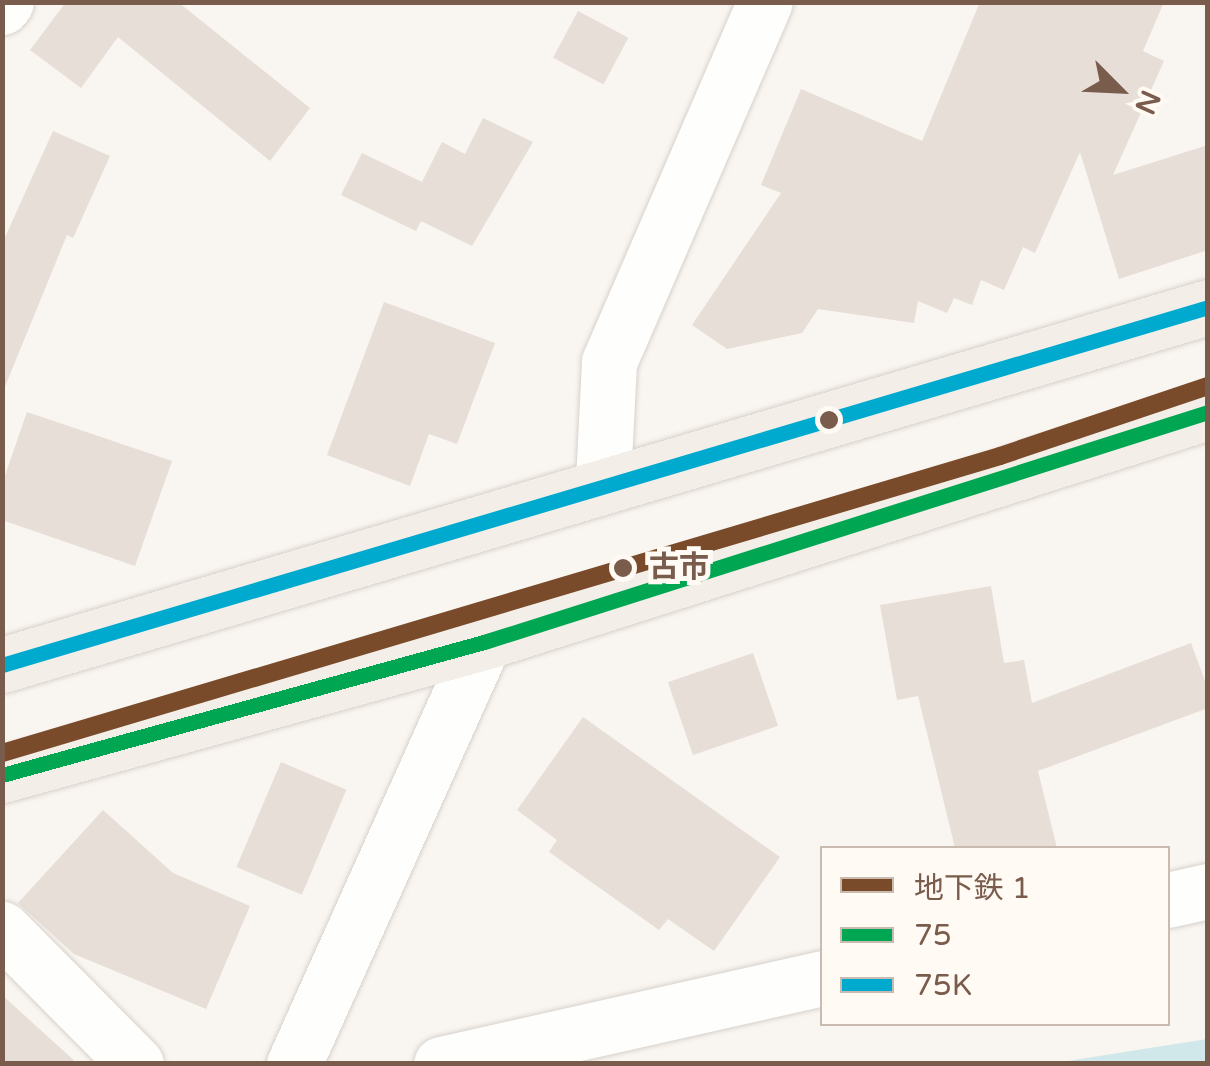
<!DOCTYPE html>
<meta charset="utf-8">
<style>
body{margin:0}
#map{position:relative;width:1210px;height:1066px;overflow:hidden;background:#f9f5f0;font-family:"Varela Round","Noto Sans JP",sans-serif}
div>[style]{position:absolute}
.water>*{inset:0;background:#d0e8ea}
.building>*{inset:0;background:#e6ded7;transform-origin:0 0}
.roads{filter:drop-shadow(0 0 2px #d7d1cb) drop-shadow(0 0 2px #d7d1cb)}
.minor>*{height:55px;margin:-27.5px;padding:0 27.5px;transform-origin:27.5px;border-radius:27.5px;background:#fefefd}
.secondary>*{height:55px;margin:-27.5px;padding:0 27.5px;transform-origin:27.5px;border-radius:27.5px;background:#fefefd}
.primary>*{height:55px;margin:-27.5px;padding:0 27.5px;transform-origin:27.5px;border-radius:27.5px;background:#f3eee8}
.bus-1>*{height:15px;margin:-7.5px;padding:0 7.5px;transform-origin:7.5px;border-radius:7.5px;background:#00a651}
.bus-2>*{height:15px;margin:-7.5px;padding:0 7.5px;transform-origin:7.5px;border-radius:7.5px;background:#00a9ce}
.metro-1>*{height:18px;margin:-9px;padding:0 9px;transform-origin:9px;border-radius:9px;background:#7a4b2a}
.dots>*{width:28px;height:28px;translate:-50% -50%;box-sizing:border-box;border:5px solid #fffaf3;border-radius:50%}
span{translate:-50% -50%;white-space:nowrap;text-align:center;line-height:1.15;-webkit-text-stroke:10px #fffaf3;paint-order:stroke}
.stop-label{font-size:30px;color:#7a5c4d;font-weight:700}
.left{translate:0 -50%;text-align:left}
.frame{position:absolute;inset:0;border:5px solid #7a5c4d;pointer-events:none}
.legend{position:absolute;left:820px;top:846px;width:350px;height:180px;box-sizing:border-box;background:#fffaf3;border:2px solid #cabbb1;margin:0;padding:12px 18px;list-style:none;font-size:30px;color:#7a5c4d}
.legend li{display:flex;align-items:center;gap:20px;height:50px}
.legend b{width:50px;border:2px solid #cabbb1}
.north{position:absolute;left:1070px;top:40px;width:100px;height:100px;-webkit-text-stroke:8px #fffaf3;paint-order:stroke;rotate:114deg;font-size:28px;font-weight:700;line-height:40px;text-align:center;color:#7a5c4d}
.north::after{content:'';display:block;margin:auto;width:35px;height:45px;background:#7a5c4d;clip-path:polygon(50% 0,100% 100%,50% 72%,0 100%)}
</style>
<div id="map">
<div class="water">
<div style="clip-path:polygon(1207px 1039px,1207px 1063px,1055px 1063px)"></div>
</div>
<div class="building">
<div style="clip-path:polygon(66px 2px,178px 2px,310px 108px,270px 161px,118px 37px,81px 88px,30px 50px)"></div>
<div style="clip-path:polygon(980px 2px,1164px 2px,1143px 51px,1164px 61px,1113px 175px,1208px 145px,1208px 250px,1119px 279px,1080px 152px,1035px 253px,1023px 247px,1004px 290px,981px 280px,972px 305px,954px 298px,947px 313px,918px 301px,914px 323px,818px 309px,802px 333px,727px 349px,692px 325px,781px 193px,761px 185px,801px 89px,922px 141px)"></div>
<div style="left:578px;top:11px;width:57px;height:53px;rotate:28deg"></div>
<div style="clip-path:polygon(483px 118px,533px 142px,472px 246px,421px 221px,416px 231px,341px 195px,362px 153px,422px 182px,442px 142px,465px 154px)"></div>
<div style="clip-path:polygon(53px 131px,110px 156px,73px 238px,67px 235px,4px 389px,2px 244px)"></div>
<div style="clip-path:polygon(384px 302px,495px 343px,457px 444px,429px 434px,410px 486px,327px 455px)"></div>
<div style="clip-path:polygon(27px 412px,172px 461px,135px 566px,2px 520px,2px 484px)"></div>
<div style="clip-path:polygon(991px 586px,1004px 663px,1024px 660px,1032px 703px,1191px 643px,1208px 689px,1208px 708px,1038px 771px,1057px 848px,955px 848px,918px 696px,897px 700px,880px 605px)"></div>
<div style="left:753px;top:653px;width:77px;height:90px;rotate:71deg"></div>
<div style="clip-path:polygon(583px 717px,780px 857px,714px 951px,668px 919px,659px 930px,549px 852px,557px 840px,517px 810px)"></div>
<div style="left:281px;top:762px;width:71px;height:114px;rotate:23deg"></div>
<div style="clip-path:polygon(103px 810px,173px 873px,250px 906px,206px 1009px,74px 954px,18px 903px)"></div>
<div style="clip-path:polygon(2px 995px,78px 1064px,2px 1064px)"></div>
</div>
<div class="roads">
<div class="minor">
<div style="left:2px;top:7px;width:6px;rotate:-51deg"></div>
<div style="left:603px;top:481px;width:119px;rotate:-87.1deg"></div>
<div style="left:609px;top:362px;width:392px;rotate:-66.6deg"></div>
<div style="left:1168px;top:900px;width:41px;rotate:-12.7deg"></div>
<div style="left:294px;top:1064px;width:463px;rotate:-65.8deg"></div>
<div style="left:441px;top:1064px;width:391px;rotate:-12.7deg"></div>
</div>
<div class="secondary">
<div style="left:2px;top:929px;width:190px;rotate:45.2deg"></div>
</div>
<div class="primary">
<div style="left:2px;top:665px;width:1258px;rotate:-16.53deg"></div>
<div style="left:2px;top:775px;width:500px;rotate:-15.43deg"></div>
<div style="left:484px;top:642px;width:760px;rotate:-17.62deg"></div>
</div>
</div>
<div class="bus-1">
<div style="left:2px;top:775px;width:500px;rotate:-15.43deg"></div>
<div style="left:484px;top:642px;width:760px;rotate:-17.62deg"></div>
</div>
<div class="bus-2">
<div style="left:2px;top:665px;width:1258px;rotate:-16.53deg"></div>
</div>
<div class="metro-1">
<div style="left:2px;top:753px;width:1041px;rotate:-16.57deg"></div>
<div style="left:1000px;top:456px;width:219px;rotate:-18.6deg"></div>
</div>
<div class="dots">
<div style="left:829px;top:420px;background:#7a5c4d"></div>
<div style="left:623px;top:568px;background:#7a5c4d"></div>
</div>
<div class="stop-label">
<span class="left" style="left:649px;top:568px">古市</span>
</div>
<div class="frame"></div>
<ul class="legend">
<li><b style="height:12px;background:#7a4b2a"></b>地下鉄 1</li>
<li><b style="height:12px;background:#00a651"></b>75</li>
<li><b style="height:12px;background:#00a9ce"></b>75K</li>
</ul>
<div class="north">N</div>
</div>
